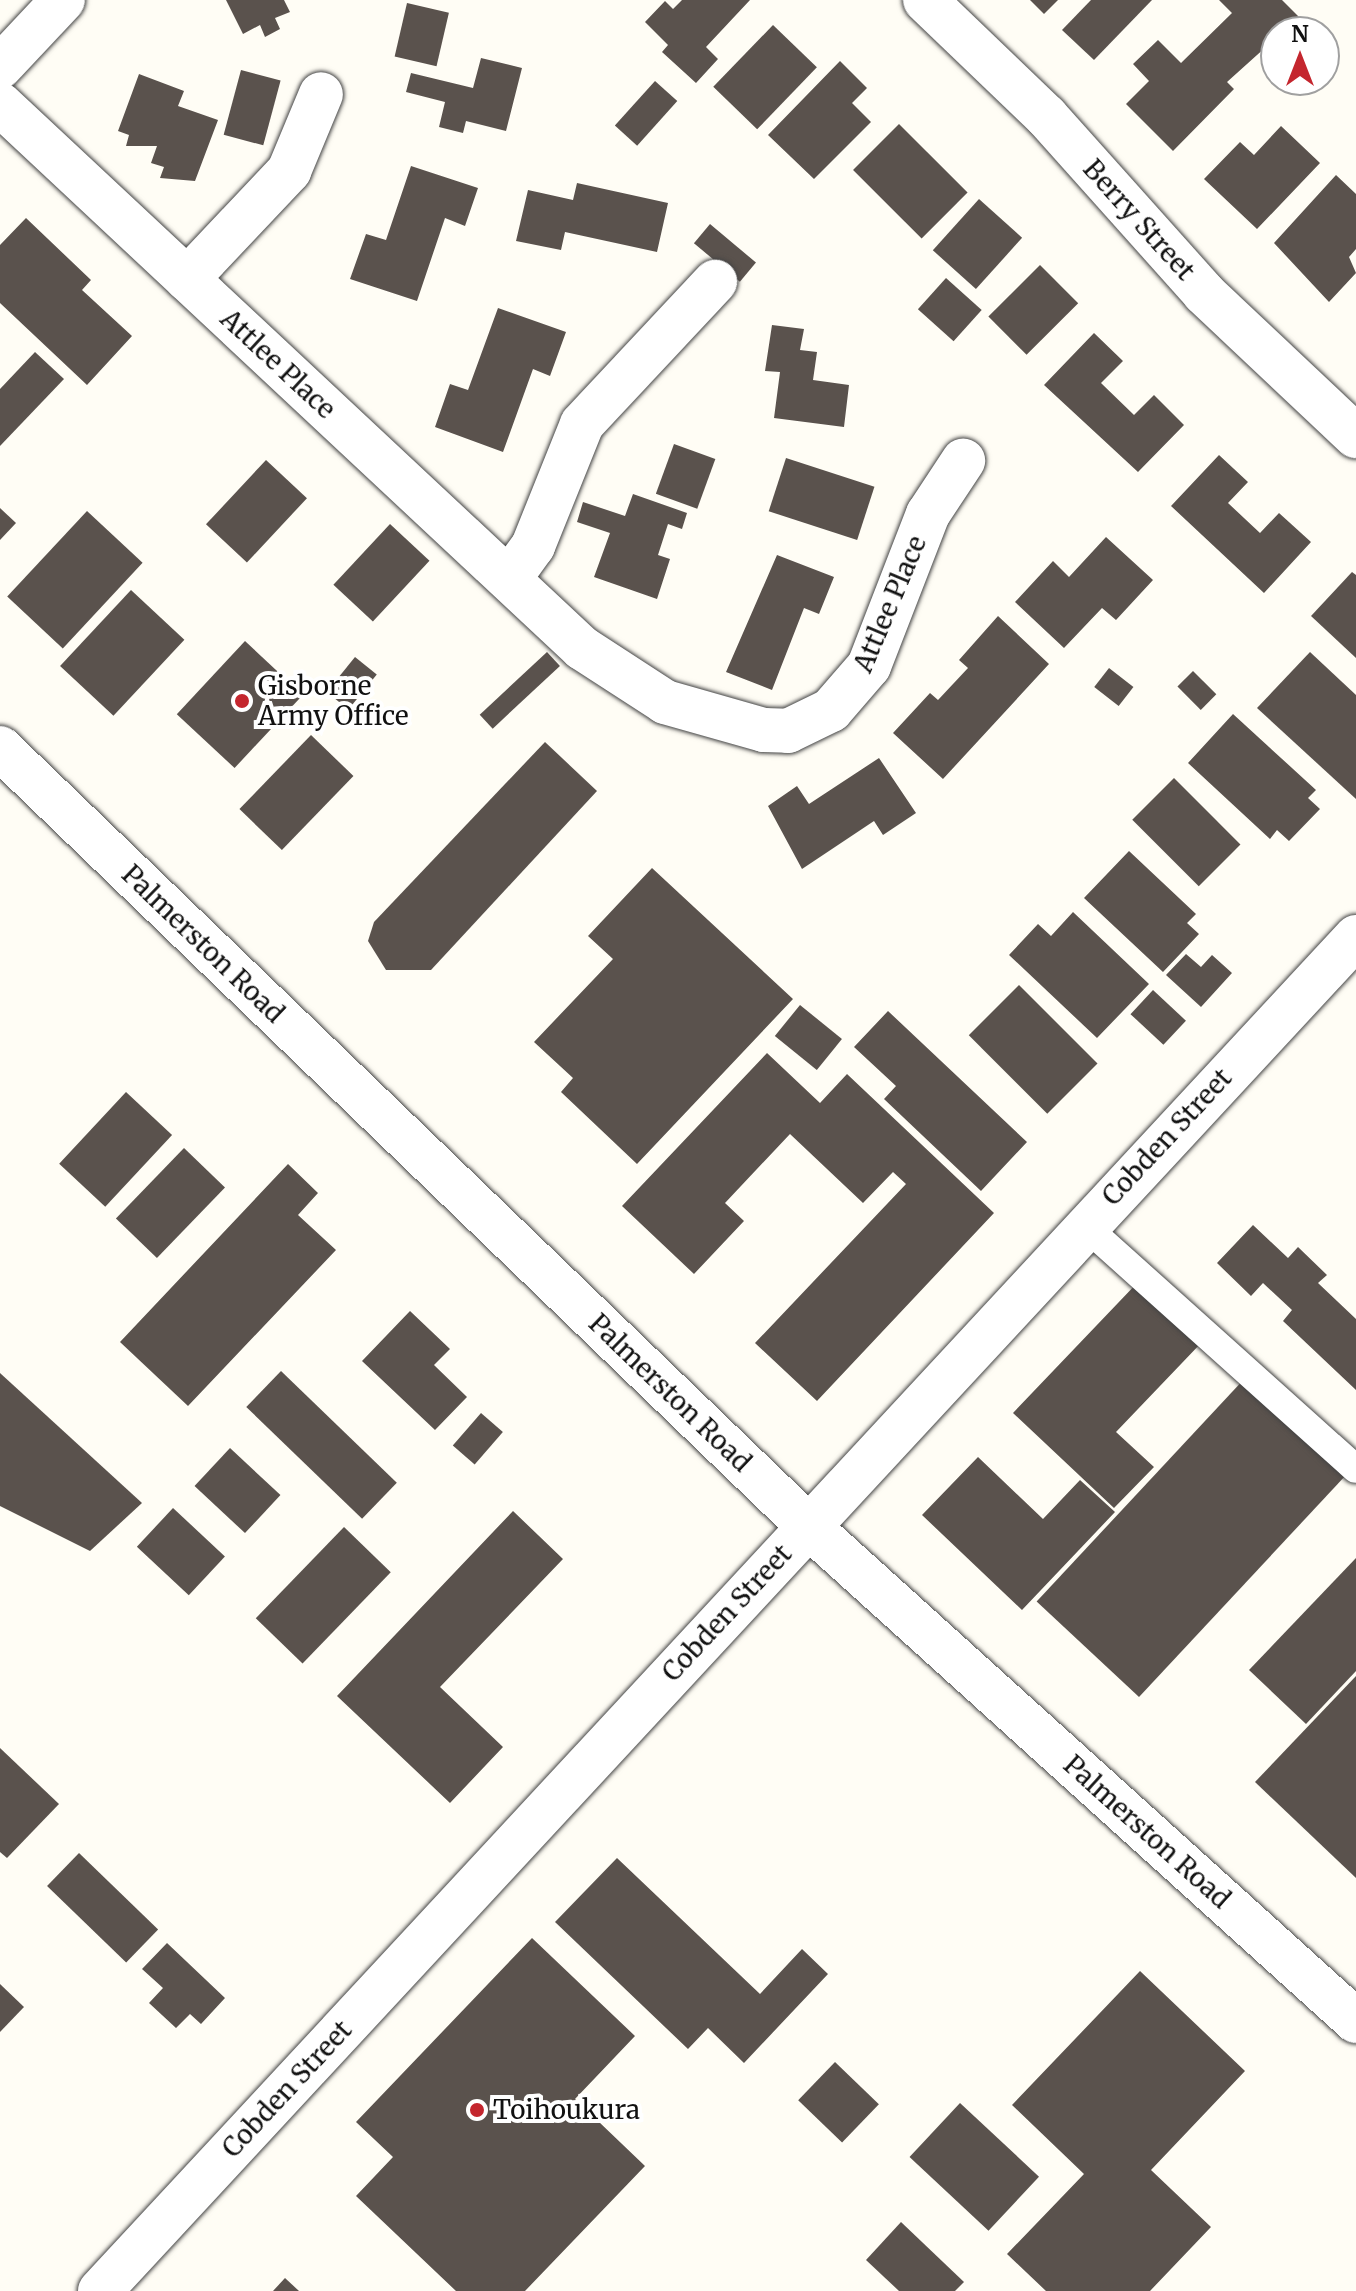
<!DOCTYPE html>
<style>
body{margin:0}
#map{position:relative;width:1356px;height:2291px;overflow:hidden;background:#fffdf5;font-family:Merriweather,serif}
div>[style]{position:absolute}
.building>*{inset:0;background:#5a524d;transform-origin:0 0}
.roads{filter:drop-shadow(0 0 2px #444) drop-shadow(0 0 2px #444)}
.service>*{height:28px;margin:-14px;padding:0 14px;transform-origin:14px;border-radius:14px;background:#fff}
.minor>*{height:44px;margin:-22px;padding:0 22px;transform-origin:22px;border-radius:22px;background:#fff}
.tertiary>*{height:44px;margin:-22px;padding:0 22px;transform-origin:22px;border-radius:22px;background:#fff}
.dots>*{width:22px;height:22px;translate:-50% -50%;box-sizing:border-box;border:4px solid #fff;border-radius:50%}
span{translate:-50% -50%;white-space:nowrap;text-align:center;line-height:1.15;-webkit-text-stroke:8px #fff;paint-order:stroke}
.street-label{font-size:26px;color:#111}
.poi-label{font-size:26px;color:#111}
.left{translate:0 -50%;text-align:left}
.north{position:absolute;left:1260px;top:16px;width:80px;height:80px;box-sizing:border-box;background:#fff;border:2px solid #a0a0a0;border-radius:50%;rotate:0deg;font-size:22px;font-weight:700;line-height:32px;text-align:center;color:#111}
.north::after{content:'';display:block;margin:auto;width:28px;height:36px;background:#c4262e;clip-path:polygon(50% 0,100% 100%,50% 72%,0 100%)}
</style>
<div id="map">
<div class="building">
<div style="clip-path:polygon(226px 0,284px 0,290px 12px,275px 18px,280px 29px,265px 37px,260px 25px,243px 34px)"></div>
<div style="clip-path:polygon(682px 0,750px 0,706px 47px,718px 59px,696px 83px,662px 52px,668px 45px,645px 22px,665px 1px,673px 9px)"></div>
<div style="clip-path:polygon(1030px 0,1058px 0,1044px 14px)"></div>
<div style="clip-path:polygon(1091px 0,1152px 0,1094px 60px,1062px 30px)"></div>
<div style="clip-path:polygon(1219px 0,1282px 0,1299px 17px,1227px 82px,1234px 89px,1173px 151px,1126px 104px,1149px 81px,1133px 64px,1158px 40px,1181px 63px,1232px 13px)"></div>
<div style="left:407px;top:3px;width:43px;height:55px;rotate:13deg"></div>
<div style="left:773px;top:25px;width:61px;height:86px;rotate:44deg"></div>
<div style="clip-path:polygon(481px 58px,522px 68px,506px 131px,466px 121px,463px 133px,439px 127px,445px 102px,406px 92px,411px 73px,473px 88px)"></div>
<div style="clip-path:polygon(840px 61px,867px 88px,852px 103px,871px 122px,814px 179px,768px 135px)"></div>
<div style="left:241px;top:70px;width:41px;height:67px;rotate:15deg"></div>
<div style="clip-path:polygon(139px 74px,184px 91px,178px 106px,218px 120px,195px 181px,160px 178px,164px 167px,151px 163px,157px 146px,126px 146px,129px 135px,118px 131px)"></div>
<div style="left:655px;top:81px;width:30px;height:60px;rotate:42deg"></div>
<div style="left:899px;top:124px;width:97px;height:65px;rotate:45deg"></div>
<div style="clip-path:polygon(1281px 126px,1320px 163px,1257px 229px,1204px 179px,1240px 142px,1254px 155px)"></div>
<div style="clip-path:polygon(411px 166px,478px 188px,465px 226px,445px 218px,417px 301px,350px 279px,366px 234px,386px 240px)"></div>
<div style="clip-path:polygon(1336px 175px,1356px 194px,1356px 249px,1349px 257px,1356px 273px,1329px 302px,1274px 243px)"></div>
<div style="clip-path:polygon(577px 183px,668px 203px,657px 252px,565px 232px,561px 250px,516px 241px,528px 190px,573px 200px)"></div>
<div style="left:979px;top:199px;width:58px;height:69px;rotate:42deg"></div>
<div style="clip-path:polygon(26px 218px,91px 280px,82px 290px,132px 336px,87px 385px,0 303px,0 245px)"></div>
<div style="left:710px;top:224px;width:60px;height:25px;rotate:40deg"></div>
<div style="left:1040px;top:265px;width:54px;height:73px;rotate:45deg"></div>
<div style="left:946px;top:278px;width:48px;height:42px;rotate:42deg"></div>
<div style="clip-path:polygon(498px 308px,566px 332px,550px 376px,533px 369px,503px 452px,435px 427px,450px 384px,468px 390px)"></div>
<div style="clip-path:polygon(772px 325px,804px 329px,800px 350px,817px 352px,813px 380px,849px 385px,844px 427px,774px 418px,780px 372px,765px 371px)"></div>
<div style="clip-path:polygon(1094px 333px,1123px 361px,1101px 383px,1134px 415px,1154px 395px,1184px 425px,1138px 472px,1044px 385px)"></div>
<div style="clip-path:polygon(35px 352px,64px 379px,0 446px,0 389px)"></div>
<div style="left:674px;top:444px;width:44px;height:53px;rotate:20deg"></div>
<div style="clip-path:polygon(1219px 455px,1248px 482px,1228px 503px,1260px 533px,1279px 513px,1311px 542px,1264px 593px,1171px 506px)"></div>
<div style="left:786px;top:458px;width:93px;height:56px;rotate:18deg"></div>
<div style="left:266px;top:460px;width:56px;height:88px;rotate:43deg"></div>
<div style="clip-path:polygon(633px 494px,687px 513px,682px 529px,668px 524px,658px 555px,670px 559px,657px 599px,594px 577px,610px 533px,577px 522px,583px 502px,625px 516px)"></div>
<div style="clip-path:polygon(0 508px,16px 523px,0 540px)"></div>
<div style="left:87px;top:511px;width:76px;height:117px;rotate:43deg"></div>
<div style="left:390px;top:524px;width:54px;height:83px;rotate:43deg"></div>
<div style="clip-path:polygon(1106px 537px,1153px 580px,1116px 620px,1102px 608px,1064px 648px,1015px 602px,1053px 561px,1069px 577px)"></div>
<div style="clip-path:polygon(777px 555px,834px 577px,819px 614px,804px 608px,772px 690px,726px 672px)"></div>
<div style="clip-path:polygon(1352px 572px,1356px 575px,1356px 658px,1311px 616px)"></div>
<div style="left:131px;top:590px;width:73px;height:104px;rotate:43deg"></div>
<div style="clip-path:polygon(998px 616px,1049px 664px,943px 779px,893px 733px,930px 693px,938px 700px,968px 668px,959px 660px)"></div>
<div style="left:245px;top:641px;width:79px;height:100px;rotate:43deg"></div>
<div style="left:547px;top:652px;width:19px;height:92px;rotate:47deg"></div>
<div style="clip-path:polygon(1310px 652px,1356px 695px,1356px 799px,1257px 708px)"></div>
<div style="left:355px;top:657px;width:28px;height:45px;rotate:39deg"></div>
<div style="left:1109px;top:668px;width:31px;height:24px;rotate:38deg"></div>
<div style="left:1193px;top:671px;width:33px;height:22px;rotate:45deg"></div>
<div style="clip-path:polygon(1233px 714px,1316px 790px,1308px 798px,1320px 809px,1289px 841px,1277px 830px,1270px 839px,1188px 763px)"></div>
<div style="left:311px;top:735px;width:59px;height:103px;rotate:44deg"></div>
<div style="clip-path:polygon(545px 742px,597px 791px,431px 970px,386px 970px,368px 941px,374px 922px)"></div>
<div style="clip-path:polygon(879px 758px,916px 813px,883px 835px,874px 821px,802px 869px,768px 806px,797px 786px,809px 804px)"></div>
<div style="left:1174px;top:778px;width:94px;height:59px;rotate:45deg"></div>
<div style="clip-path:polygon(1129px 851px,1196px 914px,1187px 923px,1199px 934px,1163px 972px,1084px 898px)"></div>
<div style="clip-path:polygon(652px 868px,793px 999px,637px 1164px,561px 1092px,573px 1078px,534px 1042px,613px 959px,588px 936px)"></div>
<div style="clip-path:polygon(1073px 912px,1149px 984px,1097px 1038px,1009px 955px,1038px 924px,1051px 936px)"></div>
<div style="clip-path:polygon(1186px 954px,1201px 967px,1212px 955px,1232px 973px,1201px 1007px,1166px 975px)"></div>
<div style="left:1019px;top:985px;width:111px;height:71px;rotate:45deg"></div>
<div style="left:1153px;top:990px;width:45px;height:33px;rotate:43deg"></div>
<div style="left:800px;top:1005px;width:54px;height:40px;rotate:39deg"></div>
<div style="clip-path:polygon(888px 1011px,1027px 1142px,981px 1191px,884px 1099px,896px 1086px,854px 1047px)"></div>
<div style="clip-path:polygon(767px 1053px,820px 1103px,847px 1074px,994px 1213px,817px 1401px,755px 1343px,906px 1184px,893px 1172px,863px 1203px,790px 1134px,725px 1203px,744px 1221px,694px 1274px,622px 1206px)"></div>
<div style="left:126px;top:1092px;width:63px;height:98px;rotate:43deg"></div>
<div style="left:184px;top:1148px;width:57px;height:98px;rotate:44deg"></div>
<div style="clip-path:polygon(288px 1164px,318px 1193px,298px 1215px,336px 1250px,188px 1406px,120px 1342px)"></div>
<div style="clip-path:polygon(1253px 1225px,1288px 1258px,1298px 1247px,1327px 1275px,1318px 1283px,1356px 1319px,1356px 1390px,1283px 1321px,1292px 1310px,1263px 1283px,1251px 1296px,1217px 1263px)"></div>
<div style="clip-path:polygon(1139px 1281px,1203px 1341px,1116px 1432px,1154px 1467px,1114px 1508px,1013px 1413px)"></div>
<div style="clip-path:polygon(410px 1311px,450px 1349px,434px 1365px,467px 1397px,435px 1430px,362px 1361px)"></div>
<div style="left:281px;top:1371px;width:161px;height:50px;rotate:44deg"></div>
<div style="clip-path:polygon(0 1373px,142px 1503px,90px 1551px,0 1506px)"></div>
<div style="left:1246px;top:1377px;width:140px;height:307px;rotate:43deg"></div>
<div style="left:481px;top:1413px;width:29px;height:43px;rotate:41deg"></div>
<div style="left:230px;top:1448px;width:69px;height:52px;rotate:43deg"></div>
<div style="clip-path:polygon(978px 1457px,1043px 1519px,1080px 1480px,1115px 1512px,1022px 1610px,922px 1515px)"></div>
<div style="left:173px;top:1508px;width:71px;height:53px;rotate:43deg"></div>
<div style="clip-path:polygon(513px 1511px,563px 1559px,440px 1687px,503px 1747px,450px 1803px,337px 1696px)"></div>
<div style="left:344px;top:1527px;width:65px;height:127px;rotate:44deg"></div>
<div style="clip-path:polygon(1356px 1558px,1356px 1671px,1306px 1724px,1249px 1670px)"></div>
<div style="clip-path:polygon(1356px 1676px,1356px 1878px,1255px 1782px)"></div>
<div style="clip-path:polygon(0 1748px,59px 1804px,7px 1858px,0 1852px)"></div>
<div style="left:79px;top:1853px;width:110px;height:46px;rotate:44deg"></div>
<div style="clip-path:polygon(617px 1858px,760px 1994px,802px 1949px,828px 1974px,744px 2063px,708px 2028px,688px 2049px,555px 1922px)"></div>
<div style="clip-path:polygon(532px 1938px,635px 2036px,575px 2099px,645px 2166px,525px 2291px,456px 2291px,356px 2196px,393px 2157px,356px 2122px)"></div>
<div style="clip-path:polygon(167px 1943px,225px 1998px,201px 2024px,190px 2014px,176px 2028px,149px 2003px,163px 1988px,142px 1969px)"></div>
<div style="clip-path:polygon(1140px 1971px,1245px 2071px,1151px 2170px,1211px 2227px,1150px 2291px,1046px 2291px,1007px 2254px,1084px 2174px,1012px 2105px)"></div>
<div style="clip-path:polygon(0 1984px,24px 2007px,0 2032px)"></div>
<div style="left:835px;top:2062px;width:61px;height:53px;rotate:44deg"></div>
<div style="left:960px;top:2103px;width:108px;height:74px;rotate:43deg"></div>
<div style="clip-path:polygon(901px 2222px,964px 2282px,955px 2291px,899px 2291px,866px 2260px)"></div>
<div style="clip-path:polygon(285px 2278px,299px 2291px,273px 2291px)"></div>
</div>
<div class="roads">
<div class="service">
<div style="left:1084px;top:1225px;width:365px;rotate:41.9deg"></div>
</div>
<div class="minor">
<div style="left:925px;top:0;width:168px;rotate:43.8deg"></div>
<div style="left:1046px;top:116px;width:237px;rotate:48.2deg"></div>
<div style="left:1204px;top:293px;width:209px;rotate:43.3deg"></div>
<div style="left:0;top:67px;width:92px;rotate:-46.8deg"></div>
<div style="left:0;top:104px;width:797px;rotate:43.07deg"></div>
<div style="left:582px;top:648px;width:99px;rotate:33deg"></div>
<div style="left:665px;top:702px;width:103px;rotate:15.8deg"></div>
<div style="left:764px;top:730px;width:24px;rotate:2deg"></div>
<div style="left:788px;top:731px;width:48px;rotate:-26deg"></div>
<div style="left:831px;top:710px;width:58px;rotate:-49.2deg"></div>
<div style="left:869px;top:666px;width:163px;rotate:-68.8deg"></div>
<div style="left:928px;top:514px;width:64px;rotate:-56.6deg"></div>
<div style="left:187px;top:279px;width:149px;rotate:-46.6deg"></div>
<div style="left:289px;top:171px;width:83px;rotate:-67.4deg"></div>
<div style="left:509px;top:579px;width:41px;rotate:-54deg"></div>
<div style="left:533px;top:546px;width:131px;rotate:-68.1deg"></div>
<div style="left:582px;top:424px;width:195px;rotate:-46.9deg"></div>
<div style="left:100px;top:2291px;width:1847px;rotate:-47.15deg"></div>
</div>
<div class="tertiary">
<div style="left:0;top:748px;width:1120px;rotate:43.91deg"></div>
<div style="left:807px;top:1525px;width:740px;rotate:42.1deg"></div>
</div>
</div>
<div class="dots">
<div style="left:242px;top:701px;background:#c4262e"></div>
<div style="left:477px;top:2110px;background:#c4262e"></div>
</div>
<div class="street-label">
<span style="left:1139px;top:220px;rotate:48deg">Berry Street</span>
<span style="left:278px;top:364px;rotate:43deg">Attlee Place</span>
<span style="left:890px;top:604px;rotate:-67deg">Attlee Place</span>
<span style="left:203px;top:944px;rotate:44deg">Palmerston Road</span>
<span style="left:1167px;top:1137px;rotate:-47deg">Cobden Street</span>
<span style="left:670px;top:1393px;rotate:44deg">Palmerston Road</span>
<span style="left:727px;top:1613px;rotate:-47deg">Cobden Street</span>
<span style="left:1147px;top:1832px;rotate:42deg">Palmerston Road</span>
<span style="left:287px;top:2089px;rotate:-47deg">Cobden Street</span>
</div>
<div class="poi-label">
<span class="left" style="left:258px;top:701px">Gisborne<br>Army Office</span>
<span class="left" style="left:493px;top:2110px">Toihoukura</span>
</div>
<div class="north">N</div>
</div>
